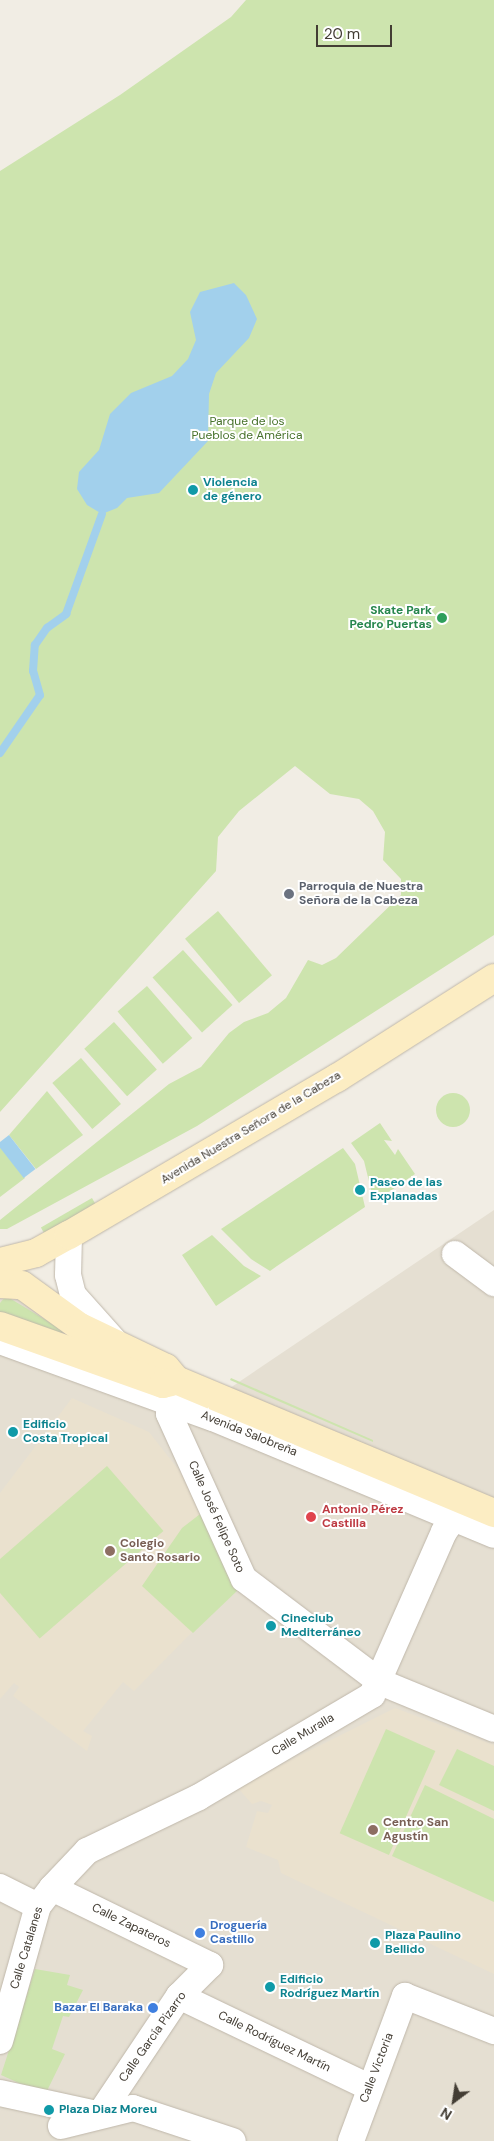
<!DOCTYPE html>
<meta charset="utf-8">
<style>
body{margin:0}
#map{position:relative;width:494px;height:2141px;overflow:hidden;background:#f1ede4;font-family:"DM Sans",sans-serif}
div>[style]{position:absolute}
.residential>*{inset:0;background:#e5dfd2}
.education>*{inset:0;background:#eae1ce}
.green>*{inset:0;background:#cde4ae;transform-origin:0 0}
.round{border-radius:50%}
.water>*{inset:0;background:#a2d0ec;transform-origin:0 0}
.stream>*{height:8px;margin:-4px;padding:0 4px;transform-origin:4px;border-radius:4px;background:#a2d0ec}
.roads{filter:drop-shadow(0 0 1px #bfb7aa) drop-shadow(0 0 1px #bfb7aa)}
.minor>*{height:26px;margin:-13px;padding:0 13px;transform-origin:13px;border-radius:13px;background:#fff}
.secondary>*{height:28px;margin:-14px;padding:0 14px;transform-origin:14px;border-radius:14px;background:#fcedc3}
.dots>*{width:14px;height:14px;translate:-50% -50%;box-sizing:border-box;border:2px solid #fff;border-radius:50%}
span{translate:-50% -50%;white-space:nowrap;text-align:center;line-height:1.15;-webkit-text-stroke:4px #fff;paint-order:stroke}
.park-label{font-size:12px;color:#47722b}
.culture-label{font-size:12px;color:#0d838f;font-weight:700}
.left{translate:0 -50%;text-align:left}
.leisure-label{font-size:12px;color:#27864d;font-weight:700}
.right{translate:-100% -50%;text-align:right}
.worship-label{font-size:12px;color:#5b616d;font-weight:700}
.street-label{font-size:12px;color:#433d34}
.health-label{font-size:12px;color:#be3a42;font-weight:700}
.education-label{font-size:12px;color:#785e54;font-weight:700}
.shop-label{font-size:12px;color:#366cbe;font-weight:700}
.north{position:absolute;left:429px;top:2076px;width:50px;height:50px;-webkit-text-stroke:4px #fff;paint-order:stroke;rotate:211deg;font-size:14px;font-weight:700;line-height:20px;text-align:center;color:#433d34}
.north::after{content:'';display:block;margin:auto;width:18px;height:22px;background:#433d34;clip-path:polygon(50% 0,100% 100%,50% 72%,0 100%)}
.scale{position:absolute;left:316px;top:25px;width:76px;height:22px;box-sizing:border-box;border:2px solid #433d34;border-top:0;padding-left:6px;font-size:15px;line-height:18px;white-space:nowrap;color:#433d34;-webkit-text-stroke:4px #fff;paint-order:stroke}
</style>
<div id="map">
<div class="residential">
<div style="clip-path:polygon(494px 1210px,494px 2141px,0 2141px,0 1259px,193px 1413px)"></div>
</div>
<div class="education">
<div style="clip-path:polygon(72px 1398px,149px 1432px,192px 1487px,204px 1511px,200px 1624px,134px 1691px,123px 1682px,83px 1731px,92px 1736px,87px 1751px,13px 1696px,19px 1687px,14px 1683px,0 1699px,0 1493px)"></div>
<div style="clip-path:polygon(395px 1708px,494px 1745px,494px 1974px,281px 1873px,278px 1860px,246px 1847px,257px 1811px,268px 1813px,272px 1805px,261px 1801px,252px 1804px,237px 1787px)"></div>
</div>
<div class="green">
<div style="clip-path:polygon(246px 0,494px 0,494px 935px,197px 1126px,7px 1229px,0 1229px,0 1220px,169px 1084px,201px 1067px,229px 1033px,244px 1022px,268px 1013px,286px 998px,308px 960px,322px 965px,336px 958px,401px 895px,401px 879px,383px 860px,385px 832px,373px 811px,359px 799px,330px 794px,295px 766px,239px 811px,218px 837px,216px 871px,0 1112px,0 171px,120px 95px,231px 17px)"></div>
<div style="left:218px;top:911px;width:84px;height:43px;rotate:50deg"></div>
<div style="left:183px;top:950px;width:74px;height:41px;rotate:48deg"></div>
<div style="left:147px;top:986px;width:69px;height:39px;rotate:49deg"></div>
<div style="left:114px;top:1022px;width:64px;height:40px;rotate:48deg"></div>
<div style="left:81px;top:1058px;width:61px;height:38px;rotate:49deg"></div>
<div style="clip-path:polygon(47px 1091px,83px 1135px,36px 1169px,9px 1135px)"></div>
<div class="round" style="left:436px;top:1093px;width:34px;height:34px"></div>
<div style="clip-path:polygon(380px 1123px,392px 1141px,384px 1140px,395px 1155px,398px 1149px,415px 1174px,374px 1202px,364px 1161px,351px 1143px)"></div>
<div style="clip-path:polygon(0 1147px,25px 1178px,0 1197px)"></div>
<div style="clip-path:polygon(343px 1148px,355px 1164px,365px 1207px,277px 1266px,270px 1271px,251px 1259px,221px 1229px)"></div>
<div style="left:92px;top:1198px;width:8px;height:59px;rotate:60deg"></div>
<div style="clip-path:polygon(212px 1235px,244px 1266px,261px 1276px,216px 1306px,182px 1255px)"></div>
<div style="clip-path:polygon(6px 1296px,64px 1331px,60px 1340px,0 1318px,0 1303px)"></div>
<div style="clip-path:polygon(231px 1378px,373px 1440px,373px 1442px,230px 1380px)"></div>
<div style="left:107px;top:1466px;width:86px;height:164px;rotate:49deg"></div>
<div style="clip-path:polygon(204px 1511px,238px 1590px,193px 1633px,142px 1586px,182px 1528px)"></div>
<div style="left:386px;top:1729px;width:54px;height:114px;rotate:24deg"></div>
<div style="clip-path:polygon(457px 1749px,494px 1766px,494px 1811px,439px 1785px)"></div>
<div style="clip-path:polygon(425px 1785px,494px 1819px,494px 1902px,392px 1856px)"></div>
<div style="clip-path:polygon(35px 1969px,70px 1975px,67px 1985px,83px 1990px,69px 2017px,63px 2016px,52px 2049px,65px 2054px,45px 2095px,1px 2075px)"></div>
</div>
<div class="water">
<div style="clip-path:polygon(234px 283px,246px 295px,257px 319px,249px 338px,216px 373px,209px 394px,208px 441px,159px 493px,127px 498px,117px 508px,102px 514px,87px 505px,77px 489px,79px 472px,99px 450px,110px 414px,131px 393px,172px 376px,188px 359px,196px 340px,190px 312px,200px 292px)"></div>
<div style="left:9px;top:1135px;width:43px;height:15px;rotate:52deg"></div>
</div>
<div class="stream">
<div style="left:0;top:753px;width:70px;rotate:-55.4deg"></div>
<div style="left:40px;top:695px;width:25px;rotate:-106deg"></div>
<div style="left:33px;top:671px;width:26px;rotate:-86deg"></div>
<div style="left:35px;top:645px;width:21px;rotate:-55deg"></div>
<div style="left:47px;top:628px;width:24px;rotate:-36deg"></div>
<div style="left:66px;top:614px;width:106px;rotate:-70.2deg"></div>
</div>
<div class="roads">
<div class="minor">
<div style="left:69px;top:1235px;width:40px;rotate:91.4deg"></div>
<div style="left:68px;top:1275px;width:21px;rotate:76deg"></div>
<div style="left:73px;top:1295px;width:63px;rotate:48.2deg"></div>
<div style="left:455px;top:1254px;width:49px;rotate:36.6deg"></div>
<div style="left:0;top:1341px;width:226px;rotate:19.9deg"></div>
<div style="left:213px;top:1418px;width:304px;rotate:22.6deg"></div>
<div style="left:174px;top:1388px;width:26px;rotate:101deg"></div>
<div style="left:169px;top:1414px;width:181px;rotate:65.6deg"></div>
<div style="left:244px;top:1579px;width:171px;rotate:37.1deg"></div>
<div style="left:380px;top:1682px;width:123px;rotate:22.4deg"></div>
<div style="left:0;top:1887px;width:42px;rotate:26.6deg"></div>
<div style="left:52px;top:1888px;width:176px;rotate:26deg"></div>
<div style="left:210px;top:1965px;width:44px;rotate:135deg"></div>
<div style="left:179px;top:1996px;width:142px;rotate:123.8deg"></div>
<div style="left:179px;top:1996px;width:211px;rotate:25.6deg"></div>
<div style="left:0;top:2041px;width:140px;rotate:-74.3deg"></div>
<div style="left:38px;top:1906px;width:23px;rotate:-52deg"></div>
<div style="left:52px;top:1888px;width:51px;rotate:-46.6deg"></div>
<div style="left:87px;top:1851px;width:124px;rotate:-25.7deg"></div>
<div style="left:199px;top:1797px;width:201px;rotate:-30.5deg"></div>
<div style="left:372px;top:1695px;width:178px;rotate:-66.2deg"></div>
<div style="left:444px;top:1532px;width:38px;rotate:-55deg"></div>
<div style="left:0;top:2093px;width:94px;rotate:12.3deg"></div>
<div style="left:61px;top:2126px;width:74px;rotate:-14deg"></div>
<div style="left:133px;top:2108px;width:105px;rotate:18.3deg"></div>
<div style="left:351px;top:2141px;width:155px;rotate:-69.6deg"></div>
<div style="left:405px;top:1996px;width:96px;rotate:21.5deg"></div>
</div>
<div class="secondary">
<div style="left:0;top:1262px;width:37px;rotate:-14deg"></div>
<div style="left:36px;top:1253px;width:38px;rotate:-29deg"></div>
<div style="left:69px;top:1235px;width:311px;rotate:-30.4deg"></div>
<div style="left:337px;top:1078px;width:186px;rotate:-32.5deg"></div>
<div style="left:0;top:1284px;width:22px;rotate:3deg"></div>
<div style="left:22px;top:1285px;width:72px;rotate:35.9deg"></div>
<div style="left:80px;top:1327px;width:95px;rotate:25.5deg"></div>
<div style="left:166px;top:1368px;width:16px;rotate:50deg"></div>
<div style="left:176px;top:1380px;width:345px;rotate:22.7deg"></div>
<div style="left:0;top:1326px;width:173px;rotate:19.6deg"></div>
<div style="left:163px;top:1384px;width:8px;rotate:-14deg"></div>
</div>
</div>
<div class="dots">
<div style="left:193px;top:490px;background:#0f9aa8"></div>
<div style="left:442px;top:618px;background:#2e9e5b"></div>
<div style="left:289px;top:894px;background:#6b7280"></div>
<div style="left:360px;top:1190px;background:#0f9aa8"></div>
<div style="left:13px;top:1432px;background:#0f9aa8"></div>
<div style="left:311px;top:1517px;background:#e0444e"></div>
<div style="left:110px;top:1551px;background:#8d6e63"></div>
<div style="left:271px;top:1626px;background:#0f9aa8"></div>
<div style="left:373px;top:1830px;background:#8d6e63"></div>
<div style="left:200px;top:1933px;background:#3f7fe0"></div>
<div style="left:375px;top:1943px;background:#0f9aa8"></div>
<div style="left:270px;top:1987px;background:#0f9aa8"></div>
<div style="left:153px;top:2008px;background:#3f7fe0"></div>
<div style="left:49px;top:2110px;background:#0f9aa8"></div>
</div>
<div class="park-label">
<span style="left:247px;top:429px">Parque de los<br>Pueblos de América</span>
</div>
<div class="culture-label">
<span class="left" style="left:203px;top:490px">Violencia<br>de género</span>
<span class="left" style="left:370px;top:1190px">Paseo de las<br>Explanadas</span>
<span class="left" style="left:23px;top:1432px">Edificio<br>Costa Tropical</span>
<span class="left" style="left:281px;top:1626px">Cineclub<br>Mediterráneo</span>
<span class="left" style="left:385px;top:1943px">Plaza Paulino<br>Bellido</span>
<span class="left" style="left:280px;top:1987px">Edificio<br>Rodríguez Martín</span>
<span class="left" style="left:59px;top:2110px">Plaza Diaz Moreu</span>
</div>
<div class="leisure-label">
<span class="right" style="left:432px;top:618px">Skate Park<br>Pedro Puertas</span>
</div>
<div class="worship-label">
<span class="left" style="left:299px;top:894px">Parroquia de Nuestra<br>Señora de la Cabeza</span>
</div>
<div class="street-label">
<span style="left:251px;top:1128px;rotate:-31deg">Avenida Nuestra Señora de la Cabeza</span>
<span style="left:249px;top:1434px;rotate:22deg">Avenida Salobreña</span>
<span style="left:216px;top:1517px;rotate:66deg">Calle José Felipe Soto</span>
<span style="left:303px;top:1735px;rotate:-31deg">Calle Muralla</span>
<span style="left:131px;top:1926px;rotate:26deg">Calle Zapateros</span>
<span style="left:27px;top:1948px;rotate:-73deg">Calle Catalanes</span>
<span style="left:153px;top:2037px;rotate:-55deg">Calle García Pizarro</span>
<span style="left:274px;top:2042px;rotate:26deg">Calle Rodríguez Martín</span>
<span style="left:377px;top:2068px;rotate:-69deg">Calle Victoria</span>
</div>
<div class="health-label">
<span class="left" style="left:322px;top:1517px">Antonio Pérez<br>Castilla</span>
</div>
<div class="education-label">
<span class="left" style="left:120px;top:1551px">Colegio<br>Santo Rosario</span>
<span class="left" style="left:383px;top:1830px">Centro San<br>Agustín</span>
</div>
<div class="shop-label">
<span class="left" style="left:210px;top:1933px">Droguería<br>Castillo</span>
<span class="right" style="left:143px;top:2008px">Bazar El Baraka</span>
</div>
<div class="north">N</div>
<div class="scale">20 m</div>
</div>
